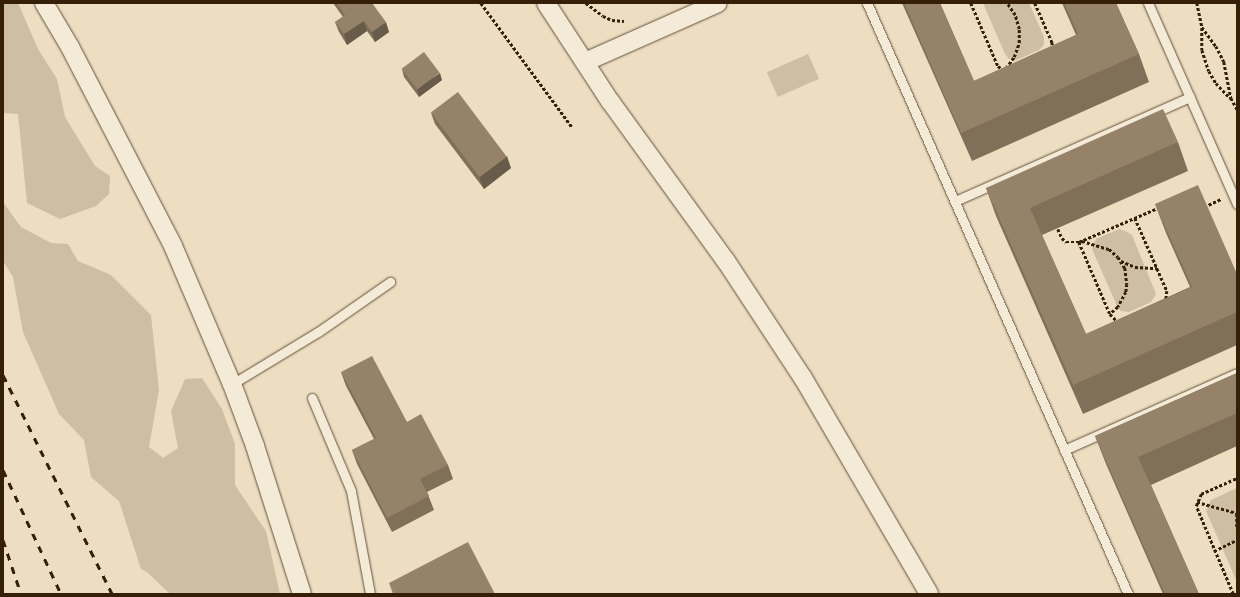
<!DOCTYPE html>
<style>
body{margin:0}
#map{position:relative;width:1240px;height:597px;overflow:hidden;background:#eddec1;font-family:Vollkorn,serif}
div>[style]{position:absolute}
.green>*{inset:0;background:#cebea2;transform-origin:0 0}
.path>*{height:2.5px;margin-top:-1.25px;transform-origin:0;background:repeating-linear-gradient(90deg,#351f08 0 3px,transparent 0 5px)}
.roads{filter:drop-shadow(0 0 1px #634f36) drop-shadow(0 0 1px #634f36)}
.lane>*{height:9px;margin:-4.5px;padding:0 4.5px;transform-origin:4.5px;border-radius:4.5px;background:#f3ead7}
.street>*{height:18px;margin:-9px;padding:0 9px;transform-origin:9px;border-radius:9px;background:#f3ead7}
.rail>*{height:3px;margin-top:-1.5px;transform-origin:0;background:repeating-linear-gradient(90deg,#351f08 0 7px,transparent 0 14px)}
.wall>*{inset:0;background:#807059}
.shaded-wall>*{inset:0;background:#685b49}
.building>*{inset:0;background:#958268;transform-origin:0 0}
span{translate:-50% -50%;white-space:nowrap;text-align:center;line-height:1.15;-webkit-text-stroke:3.5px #f3ead7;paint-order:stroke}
.frame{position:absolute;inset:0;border:4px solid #351f08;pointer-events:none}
</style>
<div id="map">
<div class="green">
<div style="clip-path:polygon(3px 3px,18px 3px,38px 49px,57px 79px,65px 117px,95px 166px,110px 176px,109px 194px,96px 206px,60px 219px,27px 203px,18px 114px,3px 113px)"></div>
<div style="clip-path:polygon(983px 3px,1029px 3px,1044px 37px,1044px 45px,1039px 50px,1017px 60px,1009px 59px,1005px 54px)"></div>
<div style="left:808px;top:54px;width:27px;height:45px;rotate:66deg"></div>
<div style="clip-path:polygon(3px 202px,21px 227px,51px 243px,68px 244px,78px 261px,111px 275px,151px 315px,159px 390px,149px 447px,163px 458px,178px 448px,171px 411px,185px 379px,202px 378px,222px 409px,235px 444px,235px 485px,266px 531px,280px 594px,170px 594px,147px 572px,141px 569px,119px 501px,91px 477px,84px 440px,59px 414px,23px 332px,13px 277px,3px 261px)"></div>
<div style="clip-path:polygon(1119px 229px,1125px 231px,1132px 235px,1156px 294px,1151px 302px,1129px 312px,1121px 311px,1117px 306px,1092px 249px,1096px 239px)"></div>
<div style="clip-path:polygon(1237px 488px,1237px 582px,1206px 511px,1211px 500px)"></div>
</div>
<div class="path">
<div style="left:481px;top:3px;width:154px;rotate:53.7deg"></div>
<div style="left:586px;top:3px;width:21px;rotate:37deg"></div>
<div style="left:603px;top:16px;width:10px;rotate:24deg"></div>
<div style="left:612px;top:20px;width:12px;rotate:5deg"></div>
<div style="left:971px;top:3px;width:69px;rotate:66.8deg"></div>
<div style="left:998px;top:66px;width:7px;rotate:34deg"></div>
<div style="left:1035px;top:3px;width:43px;rotate:66.4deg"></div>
<div style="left:1052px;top:42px;width:6px;rotate:81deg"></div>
<div style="left:1197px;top:3px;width:25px;rotate:78deg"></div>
<div style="left:1202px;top:27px;width:24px;rotate:54deg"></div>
<div style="left:1216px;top:46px;width:18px;rotate:63deg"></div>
<div style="left:1224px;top:62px;width:37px;rotate:79deg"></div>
<div style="left:1231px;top:98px;width:13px;rotate:61deg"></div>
<div style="left:1202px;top:28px;width:22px;rotate:90deg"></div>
<div style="left:1202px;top:50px;width:22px;rotate:72deg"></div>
<div style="left:1209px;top:71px;width:14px;rotate:60deg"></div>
<div style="left:1216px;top:83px;width:21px;rotate:47deg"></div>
<div style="left:1006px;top:68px;width:14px;rotate:-54deg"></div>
<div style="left:1014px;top:57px;width:15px;rotate:-70deg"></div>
<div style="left:1019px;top:43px;width:14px;rotate:-90deg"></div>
<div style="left:1019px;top:29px;width:15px;rotate:-106deg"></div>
<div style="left:1015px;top:15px;width:14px;rotate:-124deg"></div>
<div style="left:1204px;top:207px;width:19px;rotate:-25deg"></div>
<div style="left:1135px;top:218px;width:80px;rotate:66.3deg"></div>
<div style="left:1167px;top:291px;width:10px;rotate:96deg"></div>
<div style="left:1058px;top:229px;width:10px;rotate:66deg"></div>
<div style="left:1062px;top:238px;width:6px;rotate:45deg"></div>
<div style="left:1066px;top:242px;width:13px"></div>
<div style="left:1079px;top:242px;width:88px;rotate:-23.4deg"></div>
<div style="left:1082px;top:241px;width:28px;rotate:17deg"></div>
<div style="left:1109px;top:249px;width:12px;rotate:42deg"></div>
<div style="left:1118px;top:257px;width:13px;rotate:58deg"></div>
<div style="left:1125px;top:268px;width:16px;rotate:83deg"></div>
<div style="left:1127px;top:284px;width:8px;rotate:97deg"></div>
<div style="left:1126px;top:292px;width:17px;rotate:118deg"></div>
<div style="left:1118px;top:307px;width:11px;rotate:139deg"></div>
<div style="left:1079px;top:242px;width:78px;rotate:66.7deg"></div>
<div style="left:1110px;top:314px;width:11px;rotate:45deg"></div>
<div style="left:1121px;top:261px;width:15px;rotate:23deg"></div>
<div style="left:1135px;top:267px;width:22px;rotate:3deg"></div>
<div style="left:1197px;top:502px;width:41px;rotate:15.4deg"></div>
<div style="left:1237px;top:514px;width:14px;rotate:90deg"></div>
<div style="left:1214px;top:551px;width:25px;rotate:-26deg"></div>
<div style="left:1233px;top:594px;width:95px;rotate:-112.8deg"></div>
<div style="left:1196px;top:506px;width:13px;rotate:-67deg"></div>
<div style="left:1201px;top:494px;width:39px;rotate:-24deg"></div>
</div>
<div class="roads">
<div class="lane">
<div style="left:867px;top:3px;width:646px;rotate:66.17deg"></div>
<div style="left:1148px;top:3px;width:220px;rotate:66.1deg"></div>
<div style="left:955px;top:201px;width:257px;rotate:-23.9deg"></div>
<div style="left:232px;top:384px;width:100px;rotate:-31.2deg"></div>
<div style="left:318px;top:332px;width:88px;rotate:-34.8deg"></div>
<div style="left:312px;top:398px;width:101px;rotate:67.2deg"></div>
<div style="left:351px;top:491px;width:105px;rotate:79.5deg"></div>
<div style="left:1064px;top:450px;width:189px;rotate:-24deg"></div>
</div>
<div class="street">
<div style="left:44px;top:3px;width:51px;rotate:59.4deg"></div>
<div style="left:70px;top:47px;width:224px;rotate:62.6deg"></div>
<div style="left:173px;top:246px;width:150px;rotate:66.9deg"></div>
<div style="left:232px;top:384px;width:66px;rotate:69.6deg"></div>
<div style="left:255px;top:446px;width:155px;rotate:72.4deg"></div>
<div style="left:546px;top:3px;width:117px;rotate:56.9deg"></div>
<div style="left:610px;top:101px;width:198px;rotate:54.1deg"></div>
<div style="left:726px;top:261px;width:140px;rotate:56.7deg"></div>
<div style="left:803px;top:378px;width:250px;rotate:59.7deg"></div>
<div style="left:585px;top:62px;width:145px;rotate:-23.9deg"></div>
</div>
</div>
<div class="rail">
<div style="left:3px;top:375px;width:245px;rotate:63.5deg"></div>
<div style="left:3px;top:470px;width:137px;rotate:64.9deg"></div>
<div style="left:3px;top:540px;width:57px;rotate:71.6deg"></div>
</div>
<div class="wall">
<div style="clip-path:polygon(333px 3px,372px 3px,389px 32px,375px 42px,367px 31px,347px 45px,339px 32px,335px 22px,343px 17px)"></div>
<div style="clip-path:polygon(902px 3px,940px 3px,974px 81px,1076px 35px,1062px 3px,1116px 3px,1139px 54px,1149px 82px,972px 161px)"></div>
<div style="clip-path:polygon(402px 69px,442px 80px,419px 97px,404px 77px)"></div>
<div style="clip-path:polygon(431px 113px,511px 168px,484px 189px,435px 124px)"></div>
<div style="clip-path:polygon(1178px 142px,1188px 171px,1042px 235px,1086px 334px,1190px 287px,1166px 233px,1155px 204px,1237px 274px,1237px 345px,1083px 414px,996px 216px,986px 188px)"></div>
<div style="clip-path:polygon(341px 372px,407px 422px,448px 465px,453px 479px,427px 492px,434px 510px,392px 532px,357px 464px,352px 450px,374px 439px,346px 386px)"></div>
<div style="clip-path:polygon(1237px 373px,1237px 446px,1151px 485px,1199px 594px,1163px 594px,1106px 464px,1095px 436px)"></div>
<div style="clip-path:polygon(389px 583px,394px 594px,393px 594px)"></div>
</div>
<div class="shaded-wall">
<div style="clip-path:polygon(364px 21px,367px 31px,347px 45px,344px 34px)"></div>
<div style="clip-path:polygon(386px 22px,389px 32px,375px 42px,372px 32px)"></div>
<div style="clip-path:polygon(440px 73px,442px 80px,419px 97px,417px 89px)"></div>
<div style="clip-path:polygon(507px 156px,511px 168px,484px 189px,479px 177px)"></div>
</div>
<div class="building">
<div style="clip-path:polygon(336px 3px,372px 3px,386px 22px,372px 32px,364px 21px,344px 34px,335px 22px,345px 15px)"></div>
<div style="clip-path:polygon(904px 3px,940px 3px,974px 81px,1078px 34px,1064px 3px,1116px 3px,1139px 54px,961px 133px)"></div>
<div style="left:424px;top:52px;width:26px;height:28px;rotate:53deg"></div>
<div style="left:458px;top:92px;width:81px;height:34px;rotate:53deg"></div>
<div style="clip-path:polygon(1163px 109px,1178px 142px,1030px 208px,1086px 334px,1192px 287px,1155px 204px,1198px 185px,1237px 274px,1237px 312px,1073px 385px,986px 188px)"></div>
<div style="clip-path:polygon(372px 356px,407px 422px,421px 414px,448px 465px,420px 479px,429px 496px,387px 518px,352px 450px,376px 438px,341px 372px)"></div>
<div style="clip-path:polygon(1237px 373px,1237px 413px,1138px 457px,1199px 594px,1165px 594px,1095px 436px)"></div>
<div style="clip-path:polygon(468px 542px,495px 594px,394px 594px,389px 583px)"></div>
</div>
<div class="frame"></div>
</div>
